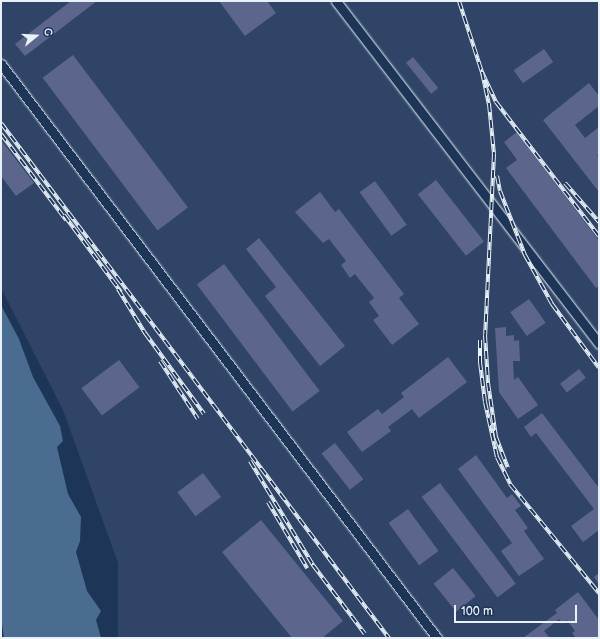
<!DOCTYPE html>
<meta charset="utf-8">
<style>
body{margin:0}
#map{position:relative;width:600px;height:639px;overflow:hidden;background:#1d3557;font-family:"Balsamiq Sans",sans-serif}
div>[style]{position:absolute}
.built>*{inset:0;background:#304467}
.water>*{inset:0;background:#4a6c91}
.building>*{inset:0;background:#5c668d;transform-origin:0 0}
.roads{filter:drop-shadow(0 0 1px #e8f1f8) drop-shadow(0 0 1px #e8f1f8)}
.minor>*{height:9px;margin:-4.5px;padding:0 4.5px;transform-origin:4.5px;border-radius:4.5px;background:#1d3557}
.rail>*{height:4px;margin-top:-2px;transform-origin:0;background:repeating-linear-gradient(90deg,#1d3557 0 8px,#e8f1f8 0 16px);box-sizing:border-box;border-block:1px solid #e8f1f8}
span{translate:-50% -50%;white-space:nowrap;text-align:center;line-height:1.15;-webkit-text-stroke:3px #1d3557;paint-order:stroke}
.frame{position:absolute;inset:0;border:2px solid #e8f1f8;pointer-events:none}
.north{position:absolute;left:16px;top:16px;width:40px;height:40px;-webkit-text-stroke:3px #1d3557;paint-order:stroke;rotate:72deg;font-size:11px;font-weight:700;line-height:16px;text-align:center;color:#e8f1f8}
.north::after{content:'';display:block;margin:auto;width:14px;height:18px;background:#e8f1f8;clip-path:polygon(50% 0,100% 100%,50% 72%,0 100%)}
.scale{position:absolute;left:454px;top:605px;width:123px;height:18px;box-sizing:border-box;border:2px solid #e8f1f8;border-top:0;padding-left:5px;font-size:12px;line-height:14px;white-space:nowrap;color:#e8f1f8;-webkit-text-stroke:3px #1d3557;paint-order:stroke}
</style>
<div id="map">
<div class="built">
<div style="clip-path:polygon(1px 1px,599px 1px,599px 638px,118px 638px,118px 563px,63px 410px,1px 288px)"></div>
</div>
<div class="water">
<div style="clip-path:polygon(1px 305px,19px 339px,33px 377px,60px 426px,63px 441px,57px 447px,68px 494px,81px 517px,80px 541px,76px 552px,87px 591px,101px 611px,96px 620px,101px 638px,4px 638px,1px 617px)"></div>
</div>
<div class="building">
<div style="clip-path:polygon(71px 1px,97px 1px,25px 56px,15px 44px)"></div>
<div style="clip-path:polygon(219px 1px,267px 1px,276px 13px,245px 36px)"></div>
<div style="left:544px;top:49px;width:16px;height:37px;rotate:55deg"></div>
<div style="left:73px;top:55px;width:191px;height:38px;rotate:53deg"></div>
<div style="left:413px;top:57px;width:40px;height:9px;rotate:51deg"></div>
<div style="clip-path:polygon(589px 83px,599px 96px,599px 106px,575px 125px,585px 138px,599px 127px,599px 153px,597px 155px,599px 158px,599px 192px,543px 120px)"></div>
<div style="clip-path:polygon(517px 132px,599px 241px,599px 286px,596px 288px,506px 168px,517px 160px,504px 142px)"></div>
<div style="clip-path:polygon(1px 140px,34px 183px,16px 196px,1px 176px)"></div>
<div style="left:436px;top:180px;width:78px;height:23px;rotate:52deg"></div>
<div style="left:375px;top:181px;width:54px;height:19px;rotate:54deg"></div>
<div style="clip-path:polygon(320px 192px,335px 212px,339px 209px,404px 294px,399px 298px,419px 324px,392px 345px,373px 320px,379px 316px,369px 302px,374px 298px,355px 274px,350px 278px,341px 265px,346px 261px,329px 239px,323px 243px,295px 212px)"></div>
<div style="clip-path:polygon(259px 238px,345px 346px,320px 366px,265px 296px,276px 287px,246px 249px)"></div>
<div style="left:224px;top:264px;width:159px;height:34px;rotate:53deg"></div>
<div style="left:529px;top:299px;width:29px;height:23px;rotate:55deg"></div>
<div style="clip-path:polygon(506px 327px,506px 336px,514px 335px,514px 341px,519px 340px,520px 361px,513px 361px,514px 380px,518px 377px,538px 405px,518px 419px,499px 392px,495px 328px)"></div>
<div style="clip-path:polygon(448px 357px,467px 382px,419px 418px,412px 409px,388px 427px,391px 431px,362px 452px,347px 432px,378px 409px,382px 414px,404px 397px,401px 393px)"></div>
<div style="left:119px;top:360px;width:34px;height:47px;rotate:53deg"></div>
<div style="left:579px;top:369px;width:11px;height:24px;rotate:52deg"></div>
<div style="clip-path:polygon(542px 413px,599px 488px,599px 530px,583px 542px,571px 526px,594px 509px,536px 433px,531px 437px,524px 427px)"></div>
<div style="left:335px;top:443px;width:46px;height:17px;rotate:52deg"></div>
<div style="clip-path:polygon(476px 455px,507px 498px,512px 494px,521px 506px,515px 510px,528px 528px,524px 531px,544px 559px,519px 576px,501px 551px,512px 543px,458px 469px)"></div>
<div style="left:203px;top:473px;width:30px;height:32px;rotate:53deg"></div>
<div style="left:440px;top:483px;width:126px;height:23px;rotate:53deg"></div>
<div style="left:408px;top:509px;width:52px;height:24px;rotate:54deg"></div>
<div style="clip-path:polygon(261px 520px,343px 621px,322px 638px,292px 638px,222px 552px)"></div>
<div style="left:453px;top:568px;width:36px;height:25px;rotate:51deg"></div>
<div style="clip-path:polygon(599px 573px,599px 584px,594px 577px)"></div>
<div style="clip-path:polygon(578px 592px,599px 620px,599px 638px,576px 638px,572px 633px,575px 631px,567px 620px,562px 624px,559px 619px,544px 631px,550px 638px,523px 638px,557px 613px,555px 610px)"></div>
</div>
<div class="roads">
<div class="minor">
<div style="left:336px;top:1px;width:432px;rotate:52.5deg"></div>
<div style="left:1px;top:64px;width:721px;rotate:52.78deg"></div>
</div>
</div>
<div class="rail">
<div style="left:459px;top:1px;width:75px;rotate:72.1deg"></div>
<div style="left:482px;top:72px;width:33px;rotate:65deg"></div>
<div style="left:496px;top:102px;width:169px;rotate:52.5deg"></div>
<div style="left:482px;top:72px;width:33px;rotate:78deg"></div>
<div style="left:489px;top:104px;width:50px;rotate:84.3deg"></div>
<div style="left:494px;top:154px;width:181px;rotate:92.8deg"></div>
<div style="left:485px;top:335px;width:48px;rotate:86.4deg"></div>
<div style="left:488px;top:383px;width:55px;rotate:81.6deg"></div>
<div style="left:496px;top:437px;width:33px;rotate:69deg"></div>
<div style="left:1px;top:123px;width:645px;rotate:53.01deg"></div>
<div style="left:1px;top:134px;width:108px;rotate:52.9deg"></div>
<div style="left:497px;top:176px;width:15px;rotate:79deg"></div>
<div style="left:500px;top:191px;width:69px;rotate:68.7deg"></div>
<div style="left:525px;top:255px;width:56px;rotate:61.1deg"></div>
<div style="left:552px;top:304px;width:79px;rotate:53.7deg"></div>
<div style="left:565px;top:183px;width:52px;rotate:48.9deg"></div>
<div style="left:64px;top:215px;width:96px;rotate:53.5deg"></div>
<div style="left:118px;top:289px;width:52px;rotate:58.5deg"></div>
<div style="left:145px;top:333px;width:100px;rotate:53.9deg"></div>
<div style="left:480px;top:340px;width:22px;rotate:90deg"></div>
<div style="left:480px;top:362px;width:40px;rotate:82.9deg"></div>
<div style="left:485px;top:402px;width:56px;rotate:77.7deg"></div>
<div style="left:497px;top:457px;width:30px;rotate:64deg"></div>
<div style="left:510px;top:484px;width:141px;rotate:50.8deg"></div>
<div style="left:160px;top:361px;width:69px;rotate:56.8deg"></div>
<div style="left:250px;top:461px;width:122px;rotate:58.8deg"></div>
<div style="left:313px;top:565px;width:86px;rotate:53deg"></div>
<div style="left:268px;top:502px;width:77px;rotate:59.4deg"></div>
</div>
<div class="frame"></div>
<div class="north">С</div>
<div class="scale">100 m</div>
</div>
